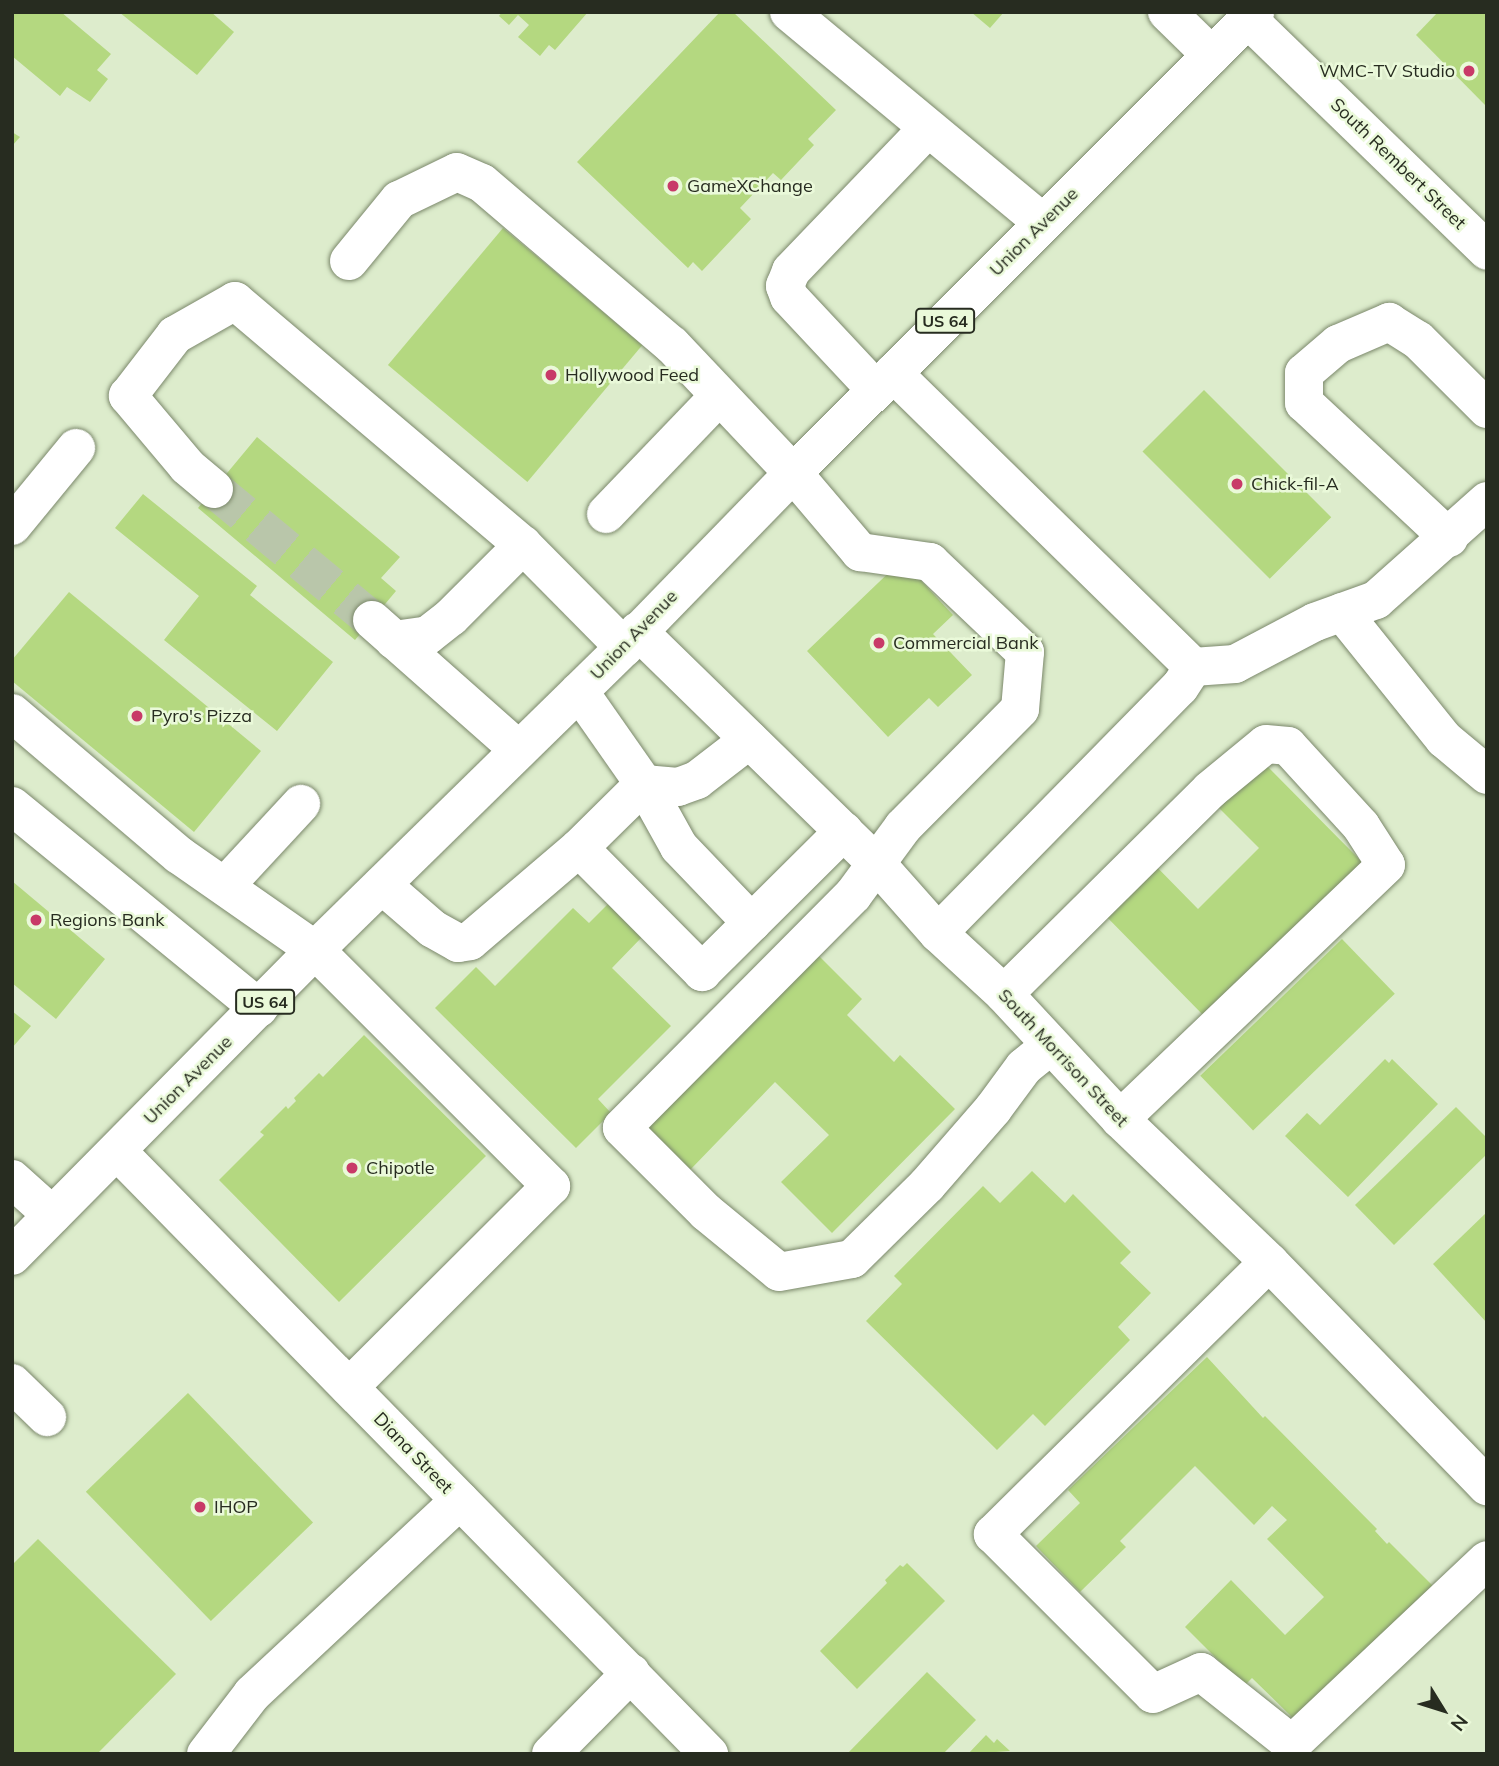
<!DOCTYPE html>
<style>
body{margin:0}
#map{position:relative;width:1499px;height:1766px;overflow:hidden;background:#ddeccc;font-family:Mulish,sans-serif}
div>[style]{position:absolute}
.building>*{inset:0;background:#b4d880;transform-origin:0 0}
.minor-tunnel>*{height:38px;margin-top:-19px;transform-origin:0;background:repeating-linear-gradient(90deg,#b9c6aa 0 38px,transparent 0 57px)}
.roads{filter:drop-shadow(0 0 2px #7b886b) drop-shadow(0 0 2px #7b886b)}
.minor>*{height:38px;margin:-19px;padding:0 19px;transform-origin:19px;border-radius:19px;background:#fff}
.major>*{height:38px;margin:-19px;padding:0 19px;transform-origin:19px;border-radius:19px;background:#fff}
.dots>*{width:19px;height:19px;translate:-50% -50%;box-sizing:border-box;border:4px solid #eaf9d9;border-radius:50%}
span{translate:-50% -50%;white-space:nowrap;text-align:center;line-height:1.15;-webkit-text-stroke:5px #eaf9d9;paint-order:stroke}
.shield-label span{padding:2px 5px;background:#eaf9d9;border:2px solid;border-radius:5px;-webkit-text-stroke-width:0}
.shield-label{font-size:16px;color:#272c20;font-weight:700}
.poi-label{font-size:18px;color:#272c20}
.right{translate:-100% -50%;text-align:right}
.left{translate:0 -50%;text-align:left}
.street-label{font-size:18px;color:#272c20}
.frame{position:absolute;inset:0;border:14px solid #272c20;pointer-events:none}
.north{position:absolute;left:1408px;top:1675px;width:70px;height:70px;-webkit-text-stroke:5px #eaf9d9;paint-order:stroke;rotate:128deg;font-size:19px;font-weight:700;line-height:28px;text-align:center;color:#272c20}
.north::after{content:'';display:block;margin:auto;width:24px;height:32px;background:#272c20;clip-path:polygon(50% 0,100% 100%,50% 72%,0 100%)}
</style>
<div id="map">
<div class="building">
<div style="clip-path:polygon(12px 12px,61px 12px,111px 54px,97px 70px,108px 79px,90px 102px,67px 87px,60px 96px,12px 56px)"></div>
<div style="clip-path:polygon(119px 12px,211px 12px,234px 32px,197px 75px)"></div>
<div style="clip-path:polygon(502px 12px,588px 12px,555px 50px,549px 45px,540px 56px,518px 37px,529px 25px,518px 15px,509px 25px,499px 16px)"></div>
<div style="clip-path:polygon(720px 12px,733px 12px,836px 110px,808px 139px,814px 145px,781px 180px,773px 173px,740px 208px,751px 219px,702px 271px,693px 262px,688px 268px,577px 162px)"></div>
<div style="clip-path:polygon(971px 12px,1004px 12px,990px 28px)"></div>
<div style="clip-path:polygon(1438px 12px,1487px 12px,1487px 107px,1416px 35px)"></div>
<div style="clip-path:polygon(12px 132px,20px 137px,12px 146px)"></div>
<div style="left:503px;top:228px;width:182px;height:179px;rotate:40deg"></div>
<div style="left:1204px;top:390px;width:180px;height:87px;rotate:45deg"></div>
<div style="clip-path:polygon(257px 437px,400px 557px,381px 578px,396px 591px,355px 640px,198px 508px)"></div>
<div style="clip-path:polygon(143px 494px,257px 586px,250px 595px,333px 662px,277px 731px,164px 640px,199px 596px,115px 528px)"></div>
<div style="clip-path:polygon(902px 560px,953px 615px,933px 634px,972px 675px,938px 707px,929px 698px,888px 737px,807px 651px)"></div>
<div style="clip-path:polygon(69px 592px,261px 751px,194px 832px,12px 681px,12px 660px)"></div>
<div style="clip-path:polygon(1264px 763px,1362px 862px,1205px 1017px,1097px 907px,1147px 857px,1198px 909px,1259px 848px,1219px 808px)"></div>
<div style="clip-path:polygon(12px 881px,105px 959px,56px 1019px,12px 983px)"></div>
<div style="clip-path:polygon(609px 903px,642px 937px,612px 968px,671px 1026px,598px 1099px,611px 1113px,576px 1148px,435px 1008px,476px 967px,495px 986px,573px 908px,589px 923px)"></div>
<div style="left:1342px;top:939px;width:76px;height:197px;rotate:46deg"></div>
<div style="clip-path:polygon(810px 947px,862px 999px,847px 1015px,894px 1062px,900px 1055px,955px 1109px,832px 1233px,781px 1182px,829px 1135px,775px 1082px,690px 1170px,639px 1121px)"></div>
<div style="clip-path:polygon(12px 1011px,31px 1026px,12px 1048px)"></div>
<div style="clip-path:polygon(364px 1035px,486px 1156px,339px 1302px,219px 1180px,264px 1135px,260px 1132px,286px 1106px,288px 1109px,296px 1101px,294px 1098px,319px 1073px,323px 1077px)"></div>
<div style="clip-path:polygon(1385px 1059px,1389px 1063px,1392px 1059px,1438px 1104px,1348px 1197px,1285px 1136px,1307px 1113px,1320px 1125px)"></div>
<div style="clip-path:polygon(1456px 1107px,1487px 1138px,1487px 1154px,1394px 1245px,1355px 1205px)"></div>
<div style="clip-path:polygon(1032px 1171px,1065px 1203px,1073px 1194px,1131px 1252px,1120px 1263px,1151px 1293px,1118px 1327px,1130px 1340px,1045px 1426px,1033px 1414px,997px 1450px,866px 1321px,902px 1284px,894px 1276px,983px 1186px,1000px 1203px)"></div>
<div style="clip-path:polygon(1487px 1212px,1487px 1323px,1433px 1264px)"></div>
<div style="clip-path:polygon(1207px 1357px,1263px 1418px,1265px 1416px,1377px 1529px,1375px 1531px,1387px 1544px,1389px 1542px,1434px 1587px,1298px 1723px,1252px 1678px,1244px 1686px,1185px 1627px,1231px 1580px,1285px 1635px,1324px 1597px,1267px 1539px,1287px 1520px,1272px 1506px,1254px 1525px,1195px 1466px,1120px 1541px,1126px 1547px,1080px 1592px,1036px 1546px,1080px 1503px,1068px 1490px)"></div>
<div style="left:188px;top:1393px;width:180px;height:142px;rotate:46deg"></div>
<div style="clip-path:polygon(38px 1539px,176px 1674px,97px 1754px,12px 1754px,12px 1565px)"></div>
<div style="clip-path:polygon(907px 1563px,945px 1601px,857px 1689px,820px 1651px,887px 1583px,885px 1580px,900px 1565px,903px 1567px)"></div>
<div style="clip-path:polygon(927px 1672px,976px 1720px,943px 1754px,847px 1754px)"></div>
<div style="clip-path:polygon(986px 1735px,994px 1743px,997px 1739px,1010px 1751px,968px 1754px)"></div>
</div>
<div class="minor-tunnel">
<div style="left:214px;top:489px;width:205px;rotate:39.7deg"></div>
</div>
<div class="roads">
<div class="minor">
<div style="left:789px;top:12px;width:330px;rotate:39.7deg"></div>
<div style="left:1167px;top:12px;width:62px;rotate:44.3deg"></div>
<div style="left:1248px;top:19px;width:333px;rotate:44.1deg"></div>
<div style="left:349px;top:261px;width:79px;rotate:-50.7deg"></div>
<div style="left:399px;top:200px;width:64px;rotate:-25.8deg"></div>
<div style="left:457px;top:172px;width:27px;rotate:24deg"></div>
<div style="left:482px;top:183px;width:250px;rotate:40.5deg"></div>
<div style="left:672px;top:345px;width:176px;rotate:46.6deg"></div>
<div style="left:793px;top:473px;width:104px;rotate:49.7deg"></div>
<div style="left:860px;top:552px;width:71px;rotate:8.1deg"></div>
<div style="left:930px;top:562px;width:131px;rotate:43.5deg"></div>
<div style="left:1025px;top:652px;width:57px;rotate:95deg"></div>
<div style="left:1020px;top:709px;width:166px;rotate:134.8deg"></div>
<div style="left:903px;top:827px;width:84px;rotate:126.3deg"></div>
<div style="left:853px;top:895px;width:328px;rotate:134.8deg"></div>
<div style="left:622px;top:1128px;width:119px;rotate:45deg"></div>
<div style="left:706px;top:1212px;width:94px;rotate:39.4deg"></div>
<div style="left:779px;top:1272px;width:74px;rotate:-10.1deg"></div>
<div style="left:852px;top:1259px;width:105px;rotate:-44.6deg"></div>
<div style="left:927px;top:1185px;width:101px;rotate:-49deg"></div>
<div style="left:993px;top:1109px;width:52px;rotate:-53.6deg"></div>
<div style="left:1024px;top:1067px;width:33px;rotate:-39deg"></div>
<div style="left:893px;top:373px;width:420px;rotate:44.4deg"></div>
<div style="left:1193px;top:667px;width:42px;rotate:-4.1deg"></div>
<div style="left:1235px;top:664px;width:90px;rotate:-27.7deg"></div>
<div style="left:1315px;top:622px;width:65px;rotate:-19.8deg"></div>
<div style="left:1376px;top:600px;width:149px;rotate:-41.7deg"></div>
<div style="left:876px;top:390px;width:127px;rotate:-133.1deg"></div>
<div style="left:789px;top:297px;width:12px;rotate:-110deg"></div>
<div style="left:785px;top:286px;width:16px;rotate:-68deg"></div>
<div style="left:791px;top:271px;width:198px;rotate:-46.2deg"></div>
<div style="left:214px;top:489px;width:35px;rotate:-140deg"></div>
<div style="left:187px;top:466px;width:92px;rotate:-130.1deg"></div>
<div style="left:128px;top:396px;width:77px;rotate:-52.4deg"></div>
<div style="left:175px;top:335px;width:69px;rotate:-29.5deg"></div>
<div style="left:235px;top:301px;width:377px;rotate:40.3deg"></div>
<div style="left:523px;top:545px;width:144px;rotate:45.3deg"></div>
<div style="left:606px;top:514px;width:163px;rotate:-46.2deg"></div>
<div style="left:12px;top:526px;width:101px;rotate:-50.6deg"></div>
<div style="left:1449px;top:538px;width:198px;rotate:-137deg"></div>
<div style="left:1304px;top:403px;width:30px;rotate:-90deg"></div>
<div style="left:1304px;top:373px;width:45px;rotate:-40.5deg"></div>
<div style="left:1338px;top:344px;width:56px;rotate:-23.3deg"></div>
<div style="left:1389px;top:322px;width:34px;rotate:32deg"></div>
<div style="left:1418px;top:340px;width:98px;rotate:45deg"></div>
<div style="left:1342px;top:612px;width:163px;rotate:51.2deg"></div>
<div style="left:1444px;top:739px;width:56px;rotate:39.9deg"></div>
<div style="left:372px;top:620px;width:196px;rotate:41.5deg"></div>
<div style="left:638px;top:631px;width:332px;rotate:44.3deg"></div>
<div style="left:876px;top:863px;width:94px;rotate:48.5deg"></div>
<div style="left:938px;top:933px;width:90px;rotate:42.7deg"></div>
<div style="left:1004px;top:994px;width:171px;rotate:47.1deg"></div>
<div style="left:1120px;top:1119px;width:207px;rotate:43.8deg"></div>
<div style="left:1269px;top:1262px;width:313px;rotate:45.8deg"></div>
<div style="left:394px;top:640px;width:34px;rotate:-8deg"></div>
<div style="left:428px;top:635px;width:29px;rotate:-38deg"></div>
<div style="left:451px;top:617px;width:102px;rotate:-45deg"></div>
<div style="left:12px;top:713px;width:219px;rotate:40.4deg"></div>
<div style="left:179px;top:855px;width:166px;rotate:34.9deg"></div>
<div style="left:315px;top:950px;width:334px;rotate:45deg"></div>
<div style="left:551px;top:1186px;width:285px;rotate:135.1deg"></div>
<div style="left:644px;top:784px;width:72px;rotate:60.9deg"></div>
<div style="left:679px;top:847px;width:105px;rotate:46.2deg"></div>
<div style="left:644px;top:784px;width:34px;rotate:5deg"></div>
<div style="left:678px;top:787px;width:20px;rotate:-20deg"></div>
<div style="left:697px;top:780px;width:66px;rotate:-37.6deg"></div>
<div style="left:12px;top:806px;width:319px;rotate:39.3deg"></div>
<div style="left:579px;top:848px;width:175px;rotate:45.2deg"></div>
<div style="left:702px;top:972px;width:200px;rotate:-44.8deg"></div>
<div style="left:382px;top:885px;width:67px;rotate:40.8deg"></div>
<div style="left:433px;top:929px;width:29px;rotate:29deg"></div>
<div style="left:458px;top:943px;width:12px;rotate:-9deg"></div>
<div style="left:470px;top:941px;width:143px;rotate:-40.5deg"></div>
<div style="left:579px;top:848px;width:91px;rotate:-44.6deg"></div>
<div style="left:644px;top:784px;width:113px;rotate:-125deg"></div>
<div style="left:225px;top:886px;width:112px;rotate:-47.2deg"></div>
<div style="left:938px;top:933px;width:345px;rotate:-45.5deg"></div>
<div style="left:1180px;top:687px;width:24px;rotate:-57deg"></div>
<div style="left:1004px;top:994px;width:290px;rotate:-44.7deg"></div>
<div style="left:1210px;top:790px;width:72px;rotate:-39.4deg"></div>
<div style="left:1266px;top:744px;width:22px;rotate:5deg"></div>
<div style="left:1288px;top:746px;width:108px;rotate:47.6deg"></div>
<div style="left:1361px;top:826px;width:46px;rotate:57.3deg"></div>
<div style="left:1386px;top:865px;width:368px;rotate:136.3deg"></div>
<div style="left:118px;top:1152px;width:844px;rotate:45.53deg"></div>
<div style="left:12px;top:1179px;width:54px;rotate:42deg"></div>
<div style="left:1269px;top:1262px;width:388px;rotate:135.4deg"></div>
<div style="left:993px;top:1534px;width:226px;rotate:45deg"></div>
<div style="left:1153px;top:1694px;width:53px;rotate:-24.6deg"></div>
<div style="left:1201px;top:1672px;width:116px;rotate:38.4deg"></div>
<div style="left:1292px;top:1744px;width:268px;rotate:-43.3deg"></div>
<div style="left:12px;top:1383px;width:49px;rotate:44.2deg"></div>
<div style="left:206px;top:1754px;width:76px;rotate:-52.5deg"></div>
<div style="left:252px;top:1694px;width:284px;rotate:-43deg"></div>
<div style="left:551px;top:1754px;width:114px;rotate:-45.4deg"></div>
</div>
<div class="major">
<div style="left:12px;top:1256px;width:431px;rotate:-45.3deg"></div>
<div style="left:315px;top:950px;width:433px;rotate:-44.4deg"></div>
<div style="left:624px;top:647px;width:243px;rotate:-45.8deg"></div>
<div style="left:793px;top:473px;width:653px;rotate:-44.94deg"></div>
</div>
</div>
<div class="dots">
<div style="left:1469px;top:71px;background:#c83a68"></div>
<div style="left:673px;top:186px;background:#c83a68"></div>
<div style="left:551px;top:375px;background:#c83a68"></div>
<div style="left:1237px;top:484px;background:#c83a68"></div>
<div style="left:879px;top:643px;background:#c83a68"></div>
<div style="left:137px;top:716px;background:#c83a68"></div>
<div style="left:36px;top:920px;background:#c83a68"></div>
<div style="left:352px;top:1168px;background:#c83a68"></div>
<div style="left:200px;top:1507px;background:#c83a68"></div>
</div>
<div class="shield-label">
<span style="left:945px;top:321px">US 64</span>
<span style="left:265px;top:1002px">US 64</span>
</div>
<div class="poi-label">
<span class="right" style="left:1455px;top:71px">WMC-TV Studio</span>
<span class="left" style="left:687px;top:186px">GameXChange</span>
<span class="left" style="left:565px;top:375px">Hollywood Feed</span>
<span class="left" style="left:1251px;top:484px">Chick-fil-A</span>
<span class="left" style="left:893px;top:643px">Commercial Bank</span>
<span class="left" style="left:151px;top:716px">Pyro's Pizza</span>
<span class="left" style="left:50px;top:920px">Regions Bank</span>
<span class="left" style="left:366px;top:1168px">Chipotle</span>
<span class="left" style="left:214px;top:1507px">IHOP</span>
</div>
<div class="street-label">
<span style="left:1398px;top:164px;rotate:44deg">South Rembert Street</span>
<span style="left:1034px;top:232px;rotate:-45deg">Union Avenue</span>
<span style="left:634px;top:635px;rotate:-46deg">Union Avenue</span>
<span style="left:1063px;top:1058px;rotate:47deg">South Morrison Street</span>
<span style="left:188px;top:1080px;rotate:-45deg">Union Avenue</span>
<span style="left:413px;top:1453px;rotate:46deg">Diana Street</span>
</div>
<div class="frame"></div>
<div class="north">N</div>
</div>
